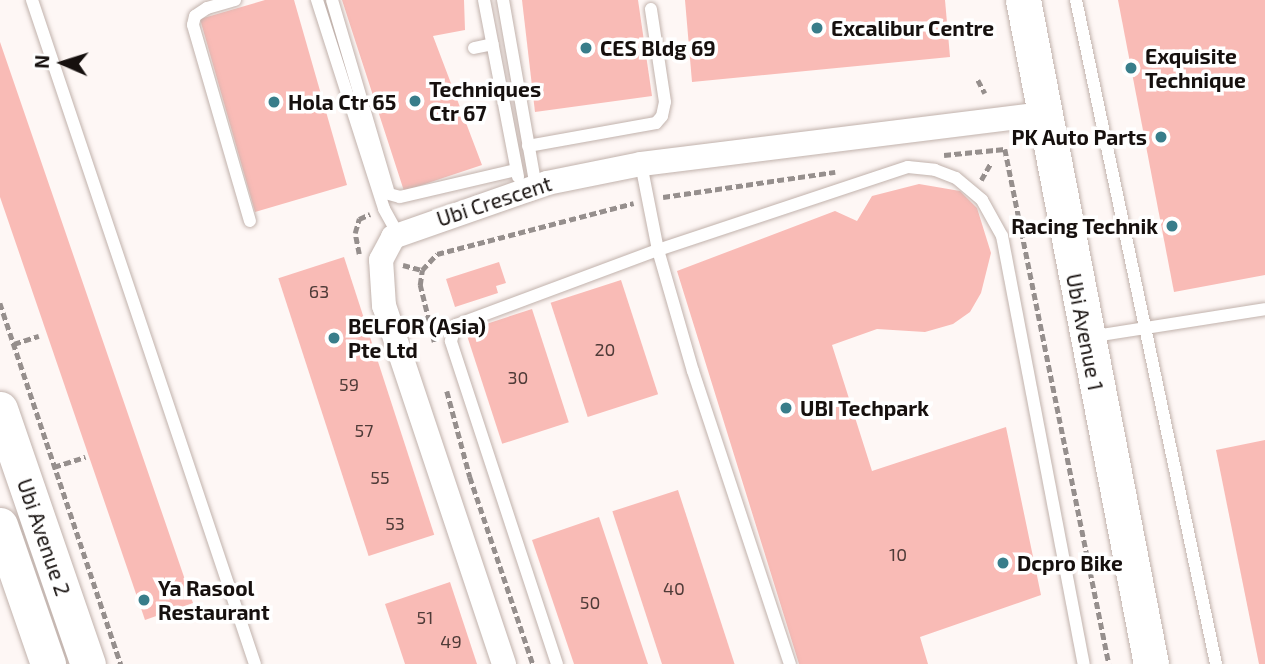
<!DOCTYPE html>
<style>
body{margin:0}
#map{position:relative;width:1265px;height:664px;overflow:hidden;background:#fef7f5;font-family:"Exo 2",sans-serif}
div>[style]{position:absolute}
.building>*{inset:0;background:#f9bbb6;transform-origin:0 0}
.path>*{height:4.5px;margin-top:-2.25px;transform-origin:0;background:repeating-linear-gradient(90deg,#968f8d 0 7px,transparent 0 10.5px)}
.roads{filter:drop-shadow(0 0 2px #c1b2ac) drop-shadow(0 0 2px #c1b2ac)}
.lane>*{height:12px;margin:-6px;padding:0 6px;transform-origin:6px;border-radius:6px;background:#fff}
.street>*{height:24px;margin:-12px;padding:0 12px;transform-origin:12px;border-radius:12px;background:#fff}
.secondary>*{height:35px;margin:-17.5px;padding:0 17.5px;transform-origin:17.5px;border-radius:17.5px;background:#fff}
.dots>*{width:19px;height:19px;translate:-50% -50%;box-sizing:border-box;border:4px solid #fff;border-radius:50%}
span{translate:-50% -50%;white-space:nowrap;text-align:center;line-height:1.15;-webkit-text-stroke:7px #fff;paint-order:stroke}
.number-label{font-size:18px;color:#4f3b38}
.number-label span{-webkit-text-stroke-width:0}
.poi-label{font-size:21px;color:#16100e;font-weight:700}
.left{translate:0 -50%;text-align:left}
.right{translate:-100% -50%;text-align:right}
.street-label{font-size:21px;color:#16100e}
.north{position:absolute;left:28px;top:28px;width:70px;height:70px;-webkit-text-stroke:5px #fff;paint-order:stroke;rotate:273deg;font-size:19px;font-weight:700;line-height:28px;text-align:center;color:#16100e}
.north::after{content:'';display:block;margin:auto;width:24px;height:32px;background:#16100e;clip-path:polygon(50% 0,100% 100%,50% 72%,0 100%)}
</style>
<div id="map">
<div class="building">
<div style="clip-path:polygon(265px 0,294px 0,347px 185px,255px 212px,200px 19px)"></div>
<div style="clip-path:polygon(342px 0,464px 0,465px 30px,433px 36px,482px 165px,404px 191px)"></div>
<div style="clip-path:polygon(522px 0,638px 0,652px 96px,535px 112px)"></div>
<div style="clip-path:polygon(685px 0,945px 0,950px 57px,692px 82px)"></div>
<div style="clip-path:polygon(1118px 0,1265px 0,1265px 275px,1174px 292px)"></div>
<div style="clip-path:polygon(0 42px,193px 603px,145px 620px,0 197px)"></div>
<div style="clip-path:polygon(919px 184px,960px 191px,977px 208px,991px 253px,981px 293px,970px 312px,953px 324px,925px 332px,877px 329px,832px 345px,872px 471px,1006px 427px,1041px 595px,920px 637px,928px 664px,799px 664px,677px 271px,835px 211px,857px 221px,872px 196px)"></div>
<div style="left:344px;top:257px;width:292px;height:69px;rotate:72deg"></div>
<div style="clip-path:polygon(499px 262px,506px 283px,496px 286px,498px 293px,455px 307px,446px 279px)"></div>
<div style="left:621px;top:280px;width:120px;height:74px;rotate:72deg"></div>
<div style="left:532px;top:309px;width:119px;height:70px;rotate:72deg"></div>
<div style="clip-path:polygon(1265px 440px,1265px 664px,1259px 664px,1216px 450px)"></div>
<div style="left:678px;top:490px;width:183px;height:69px;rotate:72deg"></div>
<div style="clip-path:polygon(599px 517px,648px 664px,574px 664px,532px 540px)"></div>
<div style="clip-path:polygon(450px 582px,477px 664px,405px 664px,385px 604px)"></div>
</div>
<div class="path">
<div style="left:978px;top:80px;width:15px;rotate:62deg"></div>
<div style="left:944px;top:155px;width:61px;rotate:-5.6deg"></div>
<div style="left:1005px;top:149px;width:525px;rotate:78.58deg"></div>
<div style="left:981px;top:180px;width:20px;rotate:-60deg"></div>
<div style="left:663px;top:197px;width:174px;rotate:-8.3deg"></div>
<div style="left:359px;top:254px;width:21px;rotate:-101deg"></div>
<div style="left:355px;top:233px;width:15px;rotate:-74deg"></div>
<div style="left:359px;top:219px;width:12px;rotate:-24deg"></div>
<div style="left:403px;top:265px;width:20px;rotate:15deg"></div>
<div style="left:0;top:303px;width:381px;rotate:71.5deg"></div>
<div style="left:434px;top:342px;width:59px;rotate:-103.8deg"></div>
<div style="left:420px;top:285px;width:15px;rotate:-82deg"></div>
<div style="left:422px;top:270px;width:22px;rotate:-47deg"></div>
<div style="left:437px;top:254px;width:203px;rotate:-14.5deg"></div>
<div style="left:14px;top:344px;width:26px;rotate:-18deg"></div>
<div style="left:447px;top:391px;width:89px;rotate:75deg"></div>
<div style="left:470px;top:477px;width:197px;rotate:71.4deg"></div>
<div style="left:54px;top:467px;width:33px;rotate:-18deg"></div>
</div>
<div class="roads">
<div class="lane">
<div style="left:32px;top:0;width:700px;rotate:71.44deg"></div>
<div style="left:235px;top:0;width:29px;rotate:164deg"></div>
<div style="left:207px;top:8px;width:14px;rotate:146deg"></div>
<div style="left:195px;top:16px;width:9px;rotate:103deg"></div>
<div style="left:193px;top:25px;width:204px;rotate:73.8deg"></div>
<div style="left:317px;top:0;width:219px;rotate:72.2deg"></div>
<div style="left:384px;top:209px;width:29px;rotate:61deg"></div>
<div style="left:332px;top:0;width:202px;rotate:73.6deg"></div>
<div style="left:389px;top:194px;width:11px;rotate:15deg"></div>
<div style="left:400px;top:197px;width:119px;rotate:-13.1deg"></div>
<div style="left:484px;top:0;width:180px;rotate:79.1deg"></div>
<div style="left:503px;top:0;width:190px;rotate:80deg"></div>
<div style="left:1076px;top:0;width:679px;rotate:78.09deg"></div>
<div style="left:474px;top:48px;width:19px;rotate:-12deg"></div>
<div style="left:528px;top:146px;width:130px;rotate:-10.2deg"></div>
<div style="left:656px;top:123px;width:9px;rotate:-49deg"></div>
<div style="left:662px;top:116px;width:14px;rotate:-78deg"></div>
<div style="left:665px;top:102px;width:94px;rotate:-98.6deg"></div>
<div style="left:641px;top:164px;width:88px;rotate:78.8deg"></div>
<div style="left:658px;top:250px;width:126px;rotate:73.9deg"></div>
<div style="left:693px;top:371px;width:309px;rotate:71.7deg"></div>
<div style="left:1089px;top:337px;width:178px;rotate:-9deg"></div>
<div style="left:557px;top:664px;width:340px;rotate:-108.2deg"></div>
<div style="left:451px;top:341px;width:17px;rotate:-73deg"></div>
<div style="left:456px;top:325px;width:215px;rotate:-20.4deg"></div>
<div style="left:658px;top:250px;width:263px;rotate:-18.4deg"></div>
<div style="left:908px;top:167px;width:27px;rotate:6deg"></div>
<div style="left:935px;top:170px;width:22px;rotate:21deg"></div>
<div style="left:956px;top:178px;width:34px;rotate:40deg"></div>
<div style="left:982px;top:200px;width:41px;rotate:60.9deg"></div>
<div style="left:1002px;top:236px;width:436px;rotate:79.2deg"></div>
</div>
<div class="street">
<div style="left:504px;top:664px;width:378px;rotate:-108.5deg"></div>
<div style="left:384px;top:306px;width:46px;rotate:-93.7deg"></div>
<div style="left:381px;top:260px;width:26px;rotate:-62deg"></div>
<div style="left:393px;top:237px;width:163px;rotate:-19.3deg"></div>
<div style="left:547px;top:183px;width:96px;rotate:-11.4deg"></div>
<div style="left:641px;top:164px;width:406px;rotate:-7.1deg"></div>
</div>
<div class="secondary">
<div style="left:1023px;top:0;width:676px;rotate:79.09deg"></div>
<div style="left:0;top:409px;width:270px;rotate:71deg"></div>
<div style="left:0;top:525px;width:147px;rotate:70.9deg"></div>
</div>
</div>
<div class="dots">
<div style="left:817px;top:28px;background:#387d8a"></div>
<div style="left:586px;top:48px;background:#387d8a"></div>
<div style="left:1131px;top:68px;background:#387d8a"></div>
<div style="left:415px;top:101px;background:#387d8a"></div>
<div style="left:274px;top:102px;background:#387d8a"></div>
<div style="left:1161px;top:137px;background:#387d8a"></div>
<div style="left:1172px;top:226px;background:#387d8a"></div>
<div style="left:334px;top:338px;background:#387d8a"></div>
<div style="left:786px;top:408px;background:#387d8a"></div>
<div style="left:1003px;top:563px;background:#387d8a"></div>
<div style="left:144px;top:600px;background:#387d8a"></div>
</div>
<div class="number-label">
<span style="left:319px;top:291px">63</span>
<span style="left:605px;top:349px">20</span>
<span style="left:518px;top:377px">30</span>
<span style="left:349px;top:384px">59</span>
<span style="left:364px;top:430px">57</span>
<span style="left:380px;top:477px">55</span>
<span style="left:395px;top:523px">53</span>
<span style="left:898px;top:554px">10</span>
<span style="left:674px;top:588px">40</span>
<span style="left:590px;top:602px">50</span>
<span style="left:425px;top:617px">51</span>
<span style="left:451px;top:641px">49</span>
</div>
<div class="poi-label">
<span class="left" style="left:831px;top:28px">Excalibur Centre</span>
<span class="left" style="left:600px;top:48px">CES Bldg 69</span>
<span class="left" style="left:1145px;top:68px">Exquisite<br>Technique</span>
<span class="left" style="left:429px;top:101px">Techniques<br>Ctr 67</span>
<span class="left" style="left:288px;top:102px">Hola Ctr 65</span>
<span class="right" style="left:1147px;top:137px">PK Auto Parts</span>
<span class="right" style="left:1158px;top:226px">Racing Technik</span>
<span class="left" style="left:348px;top:338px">BELFOR (Asia)<br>Pte Ltd</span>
<span class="left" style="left:800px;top:408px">UBI Techpark</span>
<span class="left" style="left:1017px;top:563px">Dcpro Bike</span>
<span class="left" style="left:158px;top:600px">Ya Rasool<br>Restaurant</span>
</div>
<div class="street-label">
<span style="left:494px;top:201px;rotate:-18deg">Ubi Crescent</span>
<span style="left:1085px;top:332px;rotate:79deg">Ubi Avenue 1</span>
<span style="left:44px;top:537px;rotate:71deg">Ubi Avenue 2</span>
</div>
<div class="north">N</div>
</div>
